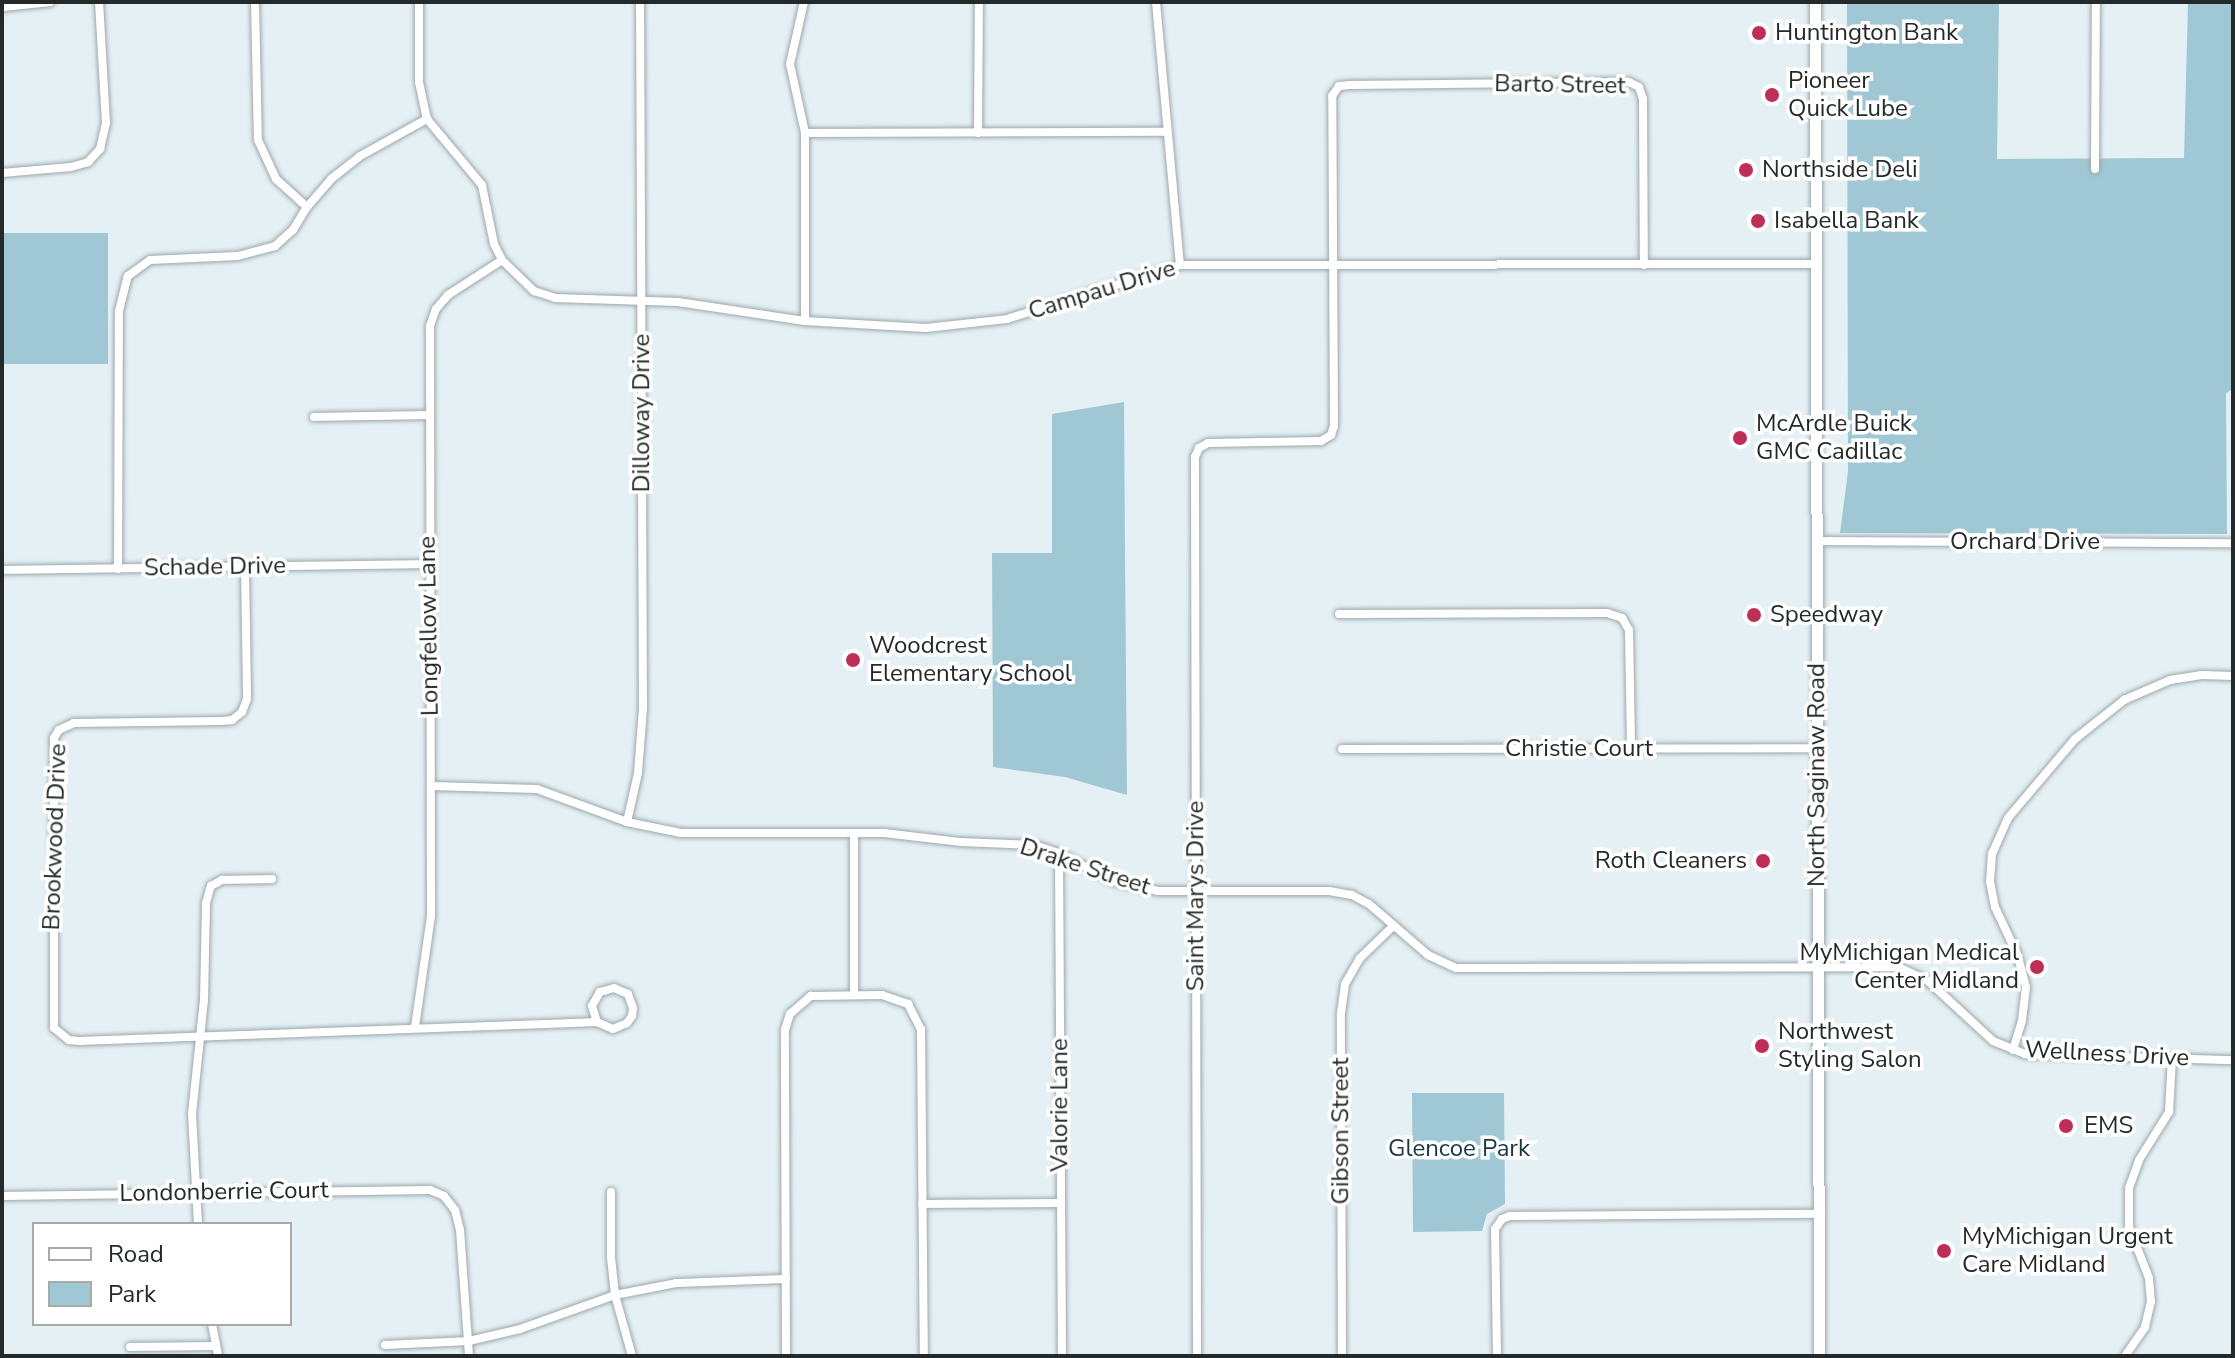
<!DOCTYPE html>
<style>
body{margin:0}
#map{position:relative;width:2235px;height:1358px;overflow:hidden;background:#e4f0f4;font-family:"Nunito Sans",sans-serif}
div>[style]{position:absolute}
.green>*{inset:0;background:#9fc8d4;transform-origin:0 0}
.roads{filter:drop-shadow(0 0 2px #9da8ac) drop-shadow(0 0 2px #9da8ac)}
.street>*{height:8px;margin:-4px;padding:0 4px;transform-origin:4px;border-radius:4px;background:#fff}
.secondary>*{height:11px;margin:-5.5px;padding:0 5.5px;transform-origin:5.5px;border-radius:5.5px;background:#fff}
.dots>*{width:22px;height:22px;translate:-50% -50%;box-sizing:border-box;border:4px solid #fff;border-radius:50%}
span{translate:-50% -50%;white-space:nowrap;text-align:center;line-height:1.15;-webkit-text-stroke:7px #fff;paint-order:stroke}
.poi-label{font-size:24px;color:#24292a}
.left{translate:0 -50%;text-align:left}
.right{translate:-100% -50%;text-align:right}
.street-label{font-size:24px;color:#24292a}
.park-label{font-size:24px;color:#173841}
.frame{position:absolute;inset:0;border:4px solid #24292a;pointer-events:none}
.legend{position:absolute;left:32px;top:1222px;width:260px;height:104px;box-sizing:border-box;background:#fff;border:2px solid #a7a9aa;margin:0;padding:10px 14px;list-style:none;font-size:24px;color:#24292a}
.legend li{display:flex;align-items:center;gap:16px;height:40px}
.legend b{width:40px;border:2px solid #a7a9aa}
</style>
<div id="map">
<div class="green">
<div style="clip-path:polygon(1847px 2px,1999px 2px,1997px 159px,2184px 158px,2188px 2px,2233px 2px,2233px 389px,2226px 393px,2227px 534px,1840px 533px,1848px 471px)"></div>
<div style="left:2px;top:233px;width:106px;height:131px"></div>
<div style="clip-path:polygon(1124px 402px,1125px 554px,1127px 795px,1065px 777px,993px 767px,992px 553px,1052px 553px,1052px 414px)"></div>
<div style="clip-path:polygon(1412px 1093px,1504px 1093px,1505px 1204px,1487px 1214px,1482px 1231px,1413px 1232px)"></div>
</div>
<div class="roads">
<div class="street">
<div style="left:255px;top:2px;width:138px;rotate:88.8deg"></div>
<div style="left:258px;top:140px;width:43px;rotate:65.2deg"></div>
<div style="left:276px;top:179px;width:42px;rotate:42.1deg"></div>
<div style="left:419px;top:2px;width:80px;rotate:90deg"></div>
<div style="left:419px;top:82px;width:38px;rotate:78deg"></div>
<div style="left:427px;top:119px;width:86px;rotate:50.2deg"></div>
<div style="left:482px;top:185px;width:60px;rotate:78.5deg"></div>
<div style="left:494px;top:244px;width:18px;rotate:63deg"></div>
<div style="left:502px;top:260px;width:45px;rotate:44.1deg"></div>
<div style="left:534px;top:291px;width:22px;rotate:18deg"></div>
<div style="left:555px;top:298px;width:123px;rotate:1.9deg"></div>
<div style="left:678px;top:302px;width:128px;rotate:8.5deg"></div>
<div style="left:805px;top:321px;width:121px;rotate:3.3deg"></div>
<div style="left:926px;top:328px;width:81px;rotate:-6.3deg"></div>
<div style="left:1007px;top:319px;width:181px;rotate:-17.3deg"></div>
<div style="left:1180px;top:265px;width:636px;rotate:-0.09deg"></div>
<div style="left:804px;top:2px;width:64px;rotate:102.7deg"></div>
<div style="left:790px;top:64px;width:71px;rotate:77.7deg"></div>
<div style="left:805px;top:133px;width:188px;rotate:90deg"></div>
<div style="left:1156px;top:2px;width:264px;rotate:84.8deg"></div>
<div style="left:2px;top:7px;width:48px;rotate:-5.9deg"></div>
<div style="left:805px;top:133px;width:360px;rotate:-0.2deg"></div>
<div style="left:978px;top:133px;width:131px;rotate:-89.6deg"></div>
<div style="left:2095px;top:169px;width:167px;rotate:-89.7deg"></div>
<div style="left:2px;top:173px;width:69px;rotate:-5deg"></div>
<div style="left:71px;top:167px;width:18px;rotate:-16deg"></div>
<div style="left:88px;top:162px;width:18px;rotate:-47deg"></div>
<div style="left:100px;top:149px;width:27px;rotate:-77deg"></div>
<div style="left:106px;top:123px;width:121px;rotate:-93.3deg"></div>
<div style="left:314px;top:417px;width:113px;rotate:-1deg"></div>
<div style="left:1816px;top:541px;width:417px;rotate:0.3deg"></div>
<div style="left:245px;top:567px;width:132px;rotate:89.1deg"></div>
<div style="left:247px;top:699px;width:14px;rotate:111deg"></div>
<div style="left:242px;top:712px;width:13px;rotate:141deg"></div>
<div style="left:232px;top:720px;width:10px;rotate:174deg"></div>
<div style="left:222px;top:721px;width:148px;rotate:179.2deg"></div>
<div style="left:74px;top:723px;width:17px;rotate:155deg"></div>
<div style="left:59px;top:730px;width:9px;rotate:122deg"></div>
<div style="left:54px;top:738px;width:290px;rotate:90deg"></div>
<div style="left:54px;top:1028px;width:19px;rotate:39deg"></div>
<div style="left:69px;top:1040px;width:10px;rotate:6deg"></div>
<div style="left:79px;top:1041px;width:518px;rotate:-2.1deg"></div>
<div style="left:597px;top:1022px;width:17px;rotate:24deg"></div>
<div style="left:613px;top:1029px;width:15px;rotate:-23deg"></div>
<div style="left:627px;top:1023px;width:9px;rotate:-54deg"></div>
<div style="left:632px;top:1016px;width:8px;rotate:-83deg"></div>
<div style="left:633px;top:1008px;width:15px;rotate:-110deg"></div>
<div style="left:628px;top:994px;width:15px;rotate:-157deg"></div>
<div style="left:614px;top:988px;width:15px;rotate:164deg"></div>
<div style="left:600px;top:992px;width:16px;rotate:120deg"></div>
<div style="left:592px;top:1006px;width:17px;rotate:73deg"></div>
<div style="left:118px;top:569px;width:258px;rotate:-89.8deg"></div>
<div style="left:119px;top:311px;width:36px;rotate:-76deg"></div>
<div style="left:128px;top:276px;width:27px;rotate:-36deg"></div>
<div style="left:150px;top:260px;width:88px;rotate:-2.6deg"></div>
<div style="left:238px;top:256px;width:38px;rotate:-15deg"></div>
<div style="left:275px;top:246px;width:24px;rotate:-42deg"></div>
<div style="left:293px;top:230px;width:27px;rotate:-59deg"></div>
<div style="left:307px;top:207px;width:37px;rotate:-49deg"></div>
<div style="left:331px;top:179px;width:37px;rotate:-38deg"></div>
<div style="left:360px;top:156px;width:77px;rotate:-28.9deg"></div>
<div style="left:2px;top:570px;width:426px;rotate:-0.8deg"></div>
<div style="left:1339px;top:614px;width:268px;rotate:-0.2deg"></div>
<div style="left:1607px;top:613px;width:16px;rotate:18deg"></div>
<div style="left:1622px;top:618px;width:14px;rotate:60deg"></div>
<div style="left:1629px;top:630px;width:119px;rotate:89deg"></div>
<div style="left:1342px;top:749px;width:475px;rotate:-0.1deg"></div>
<div style="left:432px;top:786px;width:105px;rotate:1.6deg"></div>
<div style="left:537px;top:789px;width:96px;rotate:20.1deg"></div>
<div style="left:627px;top:822px;width:55px;rotate:11.5deg"></div>
<div style="left:681px;top:833px;width:203px"></div>
<div style="left:884px;top:833px;width:78px;rotate:6.7deg"></div>
<div style="left:961px;top:842px;width:73px;rotate:2.4deg"></div>
<div style="left:1034px;top:845px;width:26px;rotate:18deg"></div>
<div style="left:1059px;top:853px;width:61px;rotate:27.4deg"></div>
<div style="left:1113px;top:881px;width:46px;rotate:12.5deg"></div>
<div style="left:1158px;top:891px;width:171px"></div>
<div style="left:1329px;top:891px;width:23px;rotate:10deg"></div>
<div style="left:1352px;top:895px;width:19px;rotate:28deg"></div>
<div style="left:1369px;top:904px;width:78px;rotate:40.8deg"></div>
<div style="left:1428px;top:955px;width:31px;rotate:25deg"></div>
<div style="left:1456px;top:968px;width:442px;rotate:-0.1deg"></div>
<div style="left:1898px;top:967px;width:33px;rotate:25deg"></div>
<div style="left:1928px;top:981px;width:88px;rotate:42.7deg"></div>
<div style="left:1993px;top:1041px;width:35px;rotate:22deg"></div>
<div style="left:2025px;top:1054px;width:208px;rotate:1.7deg"></div>
<div style="left:627px;top:822px;width:50px;rotate:-77.3deg"></div>
<div style="left:638px;top:773px;width:65px;rotate:-85.6deg"></div>
<div style="left:643px;top:708px;width:706px;rotate:-90.24deg"></div>
<div style="left:854px;top:833px;width:162px;rotate:90deg"></div>
<div style="left:1059px;top:853px;width:503px;rotate:89.66deg"></div>
<div style="left:415px;top:1027px;width:112px;rotate:-81.8deg"></div>
<div style="left:431px;top:916px;width:590px;rotate:-90.1deg"></div>
<div style="left:430px;top:326px;width:18px;rotate:-71deg"></div>
<div style="left:436px;top:309px;width:18px;rotate:-49deg"></div>
<div style="left:448px;top:295px;width:64px;rotate:-32.9deg"></div>
<div style="left:2013px;top:1050px;width:31px;rotate:-73deg"></div>
<div style="left:2022px;top:1020px;width:33px;rotate:-83deg"></div>
<div style="left:2026px;top:987px;width:34px;rotate:-105deg"></div>
<div style="left:2017px;top:954px;width:52px;rotate:-115.1deg"></div>
<div style="left:1995px;top:907px;width:25px;rotate:-101deg"></div>
<div style="left:1990px;top:882px;width:28px;rotate:-86deg"></div>
<div style="left:1992px;top:854px;width:39px;rotate:-66deg"></div>
<div style="left:2008px;top:818px;width:104px;rotate:-49.7deg"></div>
<div style="left:2075px;top:739px;width:63px;rotate:-38.5deg"></div>
<div style="left:2124px;top:700px;width:50px;rotate:-23.5deg"></div>
<div style="left:2170px;top:680px;width:32px;rotate:-9deg"></div>
<div style="left:2202px;top:675px;width:31px;rotate:2deg"></div>
<div style="left:611px;top:1192px;width:65px;rotate:90deg"></div>
<div style="left:611px;top:1257px;width:38px;rotate:84deg"></div>
<div style="left:615px;top:1295px;width:63px;rotate:74.4deg"></div>
<div style="left:2px;top:1196px;width:428px;rotate:-0.8deg"></div>
<div style="left:430px;top:1190px;width:15px;rotate:23deg"></div>
<div style="left:444px;top:1196px;width:18px;rotate:52deg"></div>
<div style="left:455px;top:1210px;width:21px;rotate:76deg"></div>
<div style="left:460px;top:1230px;width:126px;rotate:85.9deg"></div>
<div style="left:922px;top:1204px;width:139px;rotate:-0.4deg"></div>
<div style="left:198px;top:1224px;width:110px;rotate:-93.1deg"></div>
<div style="left:192px;top:1114px;width:115px;rotate:-84deg"></div>
<div style="left:204px;top:1000px;width:97px;rotate:-88.8deg"></div>
<div style="left:206px;top:903px;width:18px;rotate:-74deg"></div>
<div style="left:211px;top:886px;width:13px;rotate:-29deg"></div>
<div style="left:222px;top:880px;width:50px;rotate:-1.1deg"></div>
<div style="left:212px;top:1324px;width:33px;rotate:79deg"></div>
<div style="left:385px;top:1345px;width:84px;rotate:-2.7deg"></div>
<div style="left:469px;top:1341px;width:52px;rotate:-13.2deg"></div>
<div style="left:520px;top:1329px;width:101px;rotate:-19.7deg"></div>
<div style="left:615px;top:1295px;width:62px;rotate:-11.1deg"></div>
<div style="left:676px;top:1283px;width:110px;rotate:-2.1deg"></div>
<div style="left:130px;top:1347px;width:86px;rotate:-0.7deg"></div>
<div style="left:786px;top:1356px;width:326px;rotate:-90.2deg"></div>
<div style="left:785px;top:1030px;width:17px;rotate:-73deg"></div>
<div style="left:790px;top:1014px;width:28px;rotate:-41deg"></div>
<div style="left:811px;top:996px;width:71px;rotate:-0.8deg"></div>
<div style="left:882px;top:995px;width:28px;rotate:19deg"></div>
<div style="left:908px;top:1004px;width:28px;rotate:63deg"></div>
<div style="left:921px;top:1029px;width:327px;rotate:89.5deg"></div>
<div style="left:1197px;top:1356px;width:899px;rotate:-90.13deg"></div>
<div style="left:1195px;top:457px;width:10px;rotate:-66deg"></div>
<div style="left:1199px;top:448px;width:10px;rotate:-29deg"></div>
<div style="left:1208px;top:443px;width:113px;rotate:-1deg"></div>
<div style="left:1321px;top:441px;width:12px;rotate:-31deg"></div>
<div style="left:1331px;top:435px;width:9px;rotate:-72deg"></div>
<div style="left:1334px;top:426px;width:330px;rotate:-90.3deg"></div>
<div style="left:1332px;top:96px;width:12px;rotate:-55deg"></div>
<div style="left:1339px;top:86px;width:11px;rotate:-5deg"></div>
<div style="left:1350px;top:85px;width:279px;rotate:-0.6deg"></div>
<div style="left:1629px;top:82px;width:11px;rotate:27deg"></div>
<div style="left:1639px;top:87px;width:13px;rotate:72deg"></div>
<div style="left:1643px;top:99px;width:166px;rotate:89.7deg"></div>
<div style="left:1342px;top:1356px;width:343px;rotate:-90.2deg"></div>
<div style="left:1341px;top:1013px;width:29px;rotate:-82deg"></div>
<div style="left:1345px;top:984px;width:30px;rotate:-60deg"></div>
<div style="left:1360px;top:958px;width:47px;rotate:-44.1deg"></div>
<div style="left:1497px;top:1356px;width:127px;rotate:-90.9deg"></div>
<div style="left:1495px;top:1229px;width:12px;rotate:-55deg"></div>
<div style="left:1502px;top:1219px;width:9px;rotate:-21deg"></div>
<div style="left:1510px;top:1216px;width:308px;rotate:-0.4deg"></div>
<div style="left:2125px;top:1356px;width:35px;rotate:-55deg"></div>
<div style="left:2145px;top:1327px;width:26px;rotate:-77deg"></div>
<div style="left:2151px;top:1302px;width:24px;rotate:-95deg"></div>
<div style="left:2149px;top:1278px;width:55px;rotate:-111.4deg"></div>
<div style="left:2129px;top:1227px;width:39px;rotate:-90deg"></div>
<div style="left:2129px;top:1188px;width:30px;rotate:-70deg"></div>
<div style="left:2139px;top:1160px;width:57px;rotate:-58deg"></div>
<div style="left:2169px;top:1112px;width:54px;rotate:-86.8deg"></div>
</div>
<div class="secondary">
<div style="left:1815px;top:2px;width:1354px;rotate:89.83deg"></div>
</div>
</div>
<div class="dots">
<div style="left:1759px;top:33px;background:#be2f58"></div>
<div style="left:1772px;top:95px;background:#be2f58"></div>
<div style="left:1746px;top:170px;background:#be2f58"></div>
<div style="left:1758px;top:221px;background:#be2f58"></div>
<div style="left:1740px;top:438px;background:#be2f58"></div>
<div style="left:1754px;top:615px;background:#be2f58"></div>
<div style="left:853px;top:660px;background:#be2f58"></div>
<div style="left:1763px;top:861px;background:#be2f58"></div>
<div style="left:2037px;top:967px;background:#be2f58"></div>
<div style="left:1762px;top:1046px;background:#be2f58"></div>
<div style="left:2066px;top:1126px;background:#be2f58"></div>
<div style="left:1944px;top:1251px;background:#be2f58"></div>
</div>
<div class="poi-label">
<span class="left" style="left:1775px;top:33px">Huntington Bank</span>
<span class="left" style="left:1788px;top:95px">Pioneer<br>Quick Lube</span>
<span class="left" style="left:1762px;top:170px">Northside Deli</span>
<span class="left" style="left:1774px;top:221px">Isabella Bank</span>
<span class="left" style="left:1756px;top:438px">McArdle Buick<br>GMC Cadillac</span>
<span class="left" style="left:1770px;top:615px">Speedway</span>
<span class="left" style="left:869px;top:660px">Woodcrest<br>Elementary School</span>
<span class="right" style="left:1747px;top:861px">Roth Cleaners</span>
<span class="right" style="left:2019px;top:967px">MyMichigan Medical<br>Center Midland</span>
<span class="left" style="left:1778px;top:1046px">Northwest<br>Styling Salon</span>
<span class="left" style="left:2084px;top:1126px">EMS</span>
<span class="left" style="left:1962px;top:1251px">MyMichigan Urgent<br>Care Midland</span>
</div>
<div class="street-label">
<span style="left:1560px;top:85px;rotate:1deg">Barto Street</span>
<span style="left:1102px;top:290px;rotate:-17deg">Campau Drive</span>
<span style="left:642px;top:413px;rotate:-90deg">Dilloway Drive</span>
<span style="left:2025px;top:542px">Orchard Drive</span>
<span style="left:215px;top:567px;rotate:-1deg">Schade Drive</span>
<span style="left:429px;top:626px;rotate:-91deg">Longfellow Lane</span>
<span style="left:1579px;top:749px">Christie Court</span>
<span style="left:1817px;top:775px;rotate:-90deg">North Saginaw Road</span>
<span style="left:55px;top:837px;rotate:-88deg">Brookwood Drive</span>
<span style="left:1085px;top:867px;rotate:18deg">Drake Street</span>
<span style="left:1196px;top:896px;rotate:-90deg">Saint Marys Drive</span>
<span style="left:2107px;top:1054px;rotate:3deg">Wellness Drive</span>
<span style="left:1060px;top:1105px;rotate:-90deg">Valorie Lane</span>
<span style="left:1341px;top:1131px;rotate:-90deg">Gibson Street</span>
<span style="left:224px;top:1192px;rotate:-1deg">Londonberrie Court</span>
</div>
<div class="park-label">
<span style="left:1459px;top:1149px">Glencoe Park</span>
</div>
<div class="frame"></div>
<ul class="legend">
<li><b style="height:10px;background:#fff"></b>Road</li>
<li><b style="height:22px;background:#9fc8d4"></b>Park</li>
</ul>
</div>
